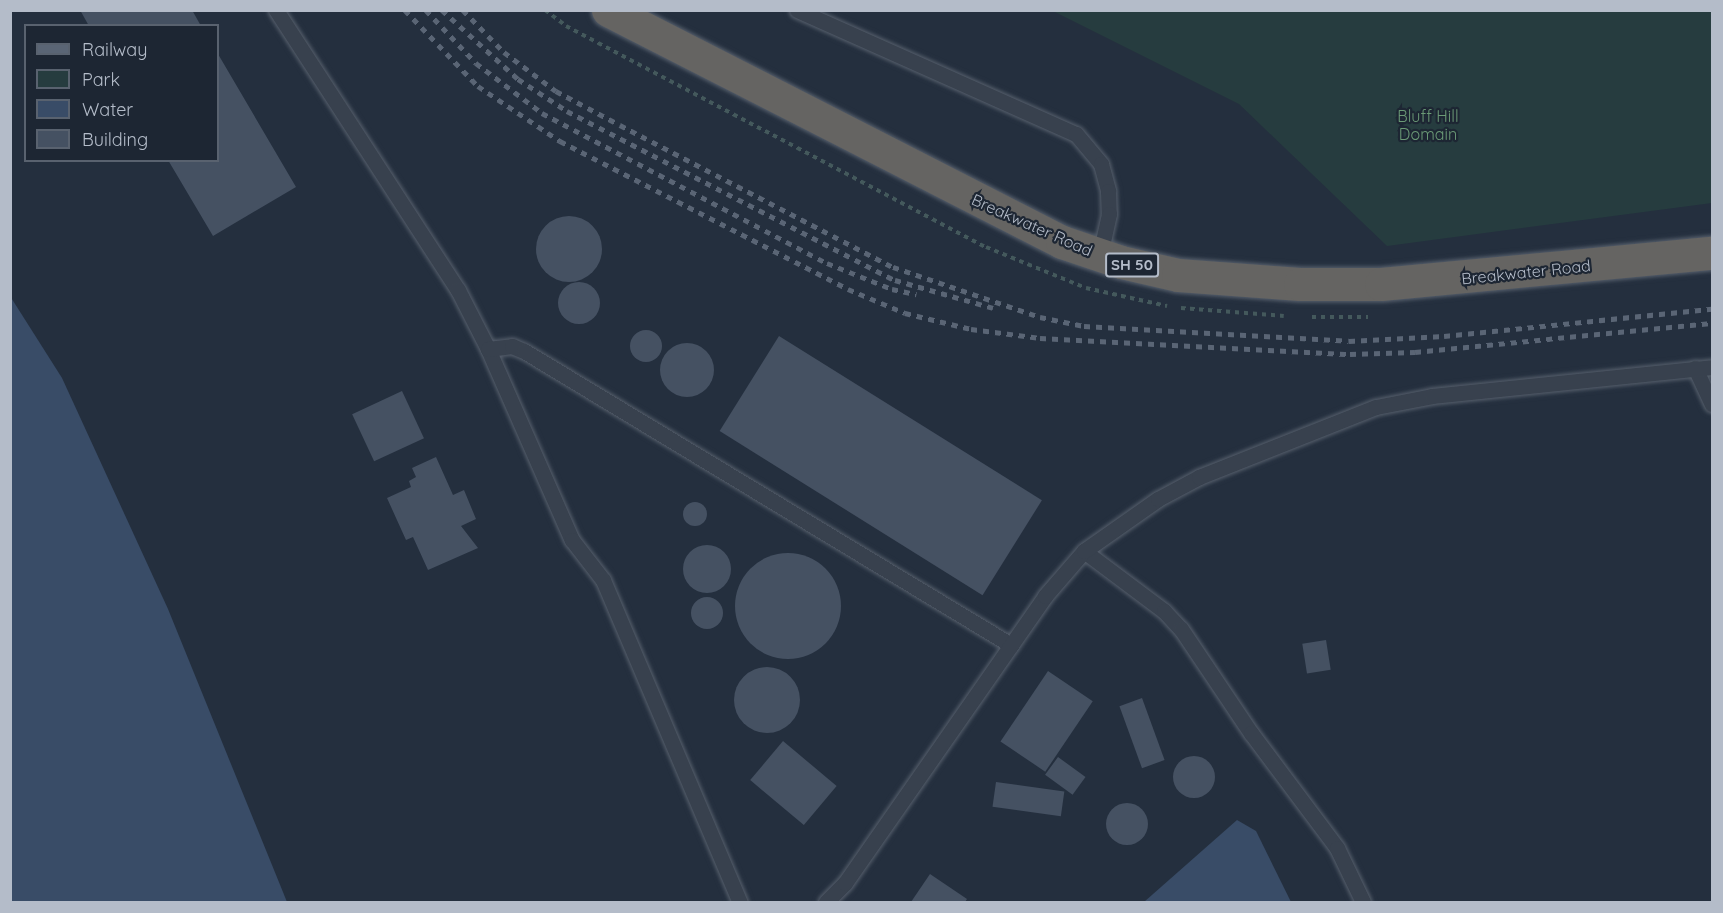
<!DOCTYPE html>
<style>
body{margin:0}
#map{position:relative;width:1723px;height:913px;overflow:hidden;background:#242f3e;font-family:Quicksand,sans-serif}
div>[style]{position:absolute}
.green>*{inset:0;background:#263c3f}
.water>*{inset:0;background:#394c67}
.building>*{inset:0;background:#455162;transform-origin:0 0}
.round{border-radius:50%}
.path>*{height:4px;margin-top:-2px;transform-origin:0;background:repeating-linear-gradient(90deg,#44595c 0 4.5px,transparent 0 9px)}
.roads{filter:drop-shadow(0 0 2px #565f6c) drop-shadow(0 0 2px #565f6c)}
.service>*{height:15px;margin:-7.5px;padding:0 7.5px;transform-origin:7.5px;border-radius:7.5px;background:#38414e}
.trunk>*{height:33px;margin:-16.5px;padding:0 16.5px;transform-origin:16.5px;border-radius:16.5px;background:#656462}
.rail>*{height:4.5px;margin-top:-2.25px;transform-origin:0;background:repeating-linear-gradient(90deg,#5a6575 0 6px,transparent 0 12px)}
span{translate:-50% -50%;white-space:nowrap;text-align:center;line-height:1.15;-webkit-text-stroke:4.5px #1d2633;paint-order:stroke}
.shield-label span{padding:2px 4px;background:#1d2633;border:2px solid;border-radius:4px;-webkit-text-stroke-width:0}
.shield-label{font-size:15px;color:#b4bcc9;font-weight:700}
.park-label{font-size:16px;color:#6b9a76}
.street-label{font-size:16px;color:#b4bcc9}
.frame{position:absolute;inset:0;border:12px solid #b4bcc9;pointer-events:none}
.legend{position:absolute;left:24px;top:24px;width:195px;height:138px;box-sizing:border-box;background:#1d2633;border:2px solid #59626f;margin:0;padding:8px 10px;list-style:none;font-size:18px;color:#b4bcc9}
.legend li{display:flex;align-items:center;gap:12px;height:30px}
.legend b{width:30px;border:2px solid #59626f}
</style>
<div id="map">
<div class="green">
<div style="clip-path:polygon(1053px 11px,1712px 11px,1712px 203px,1387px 246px,1239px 104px)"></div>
</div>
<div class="water">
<div style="clip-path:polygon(10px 296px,62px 378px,168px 609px,287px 902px,11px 902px)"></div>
<div style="clip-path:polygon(1237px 820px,1256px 831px,1291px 902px,1144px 902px)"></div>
</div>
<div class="building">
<div style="clip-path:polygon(80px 10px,192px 10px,201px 26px,89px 26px)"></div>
<div style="clip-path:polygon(218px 54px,296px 187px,213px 236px,168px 160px,218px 160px)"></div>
<div class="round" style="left:536px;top:216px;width:66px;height:66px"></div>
<div class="round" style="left:558px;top:282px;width:42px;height:42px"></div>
<div class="round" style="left:630px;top:330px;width:32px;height:32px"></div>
<div style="left:779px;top:336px;width:310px;height:112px;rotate:32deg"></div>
<div class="round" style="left:660px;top:343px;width:54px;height:54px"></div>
<div style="left:402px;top:391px;width:52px;height:55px;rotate:65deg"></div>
<div style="clip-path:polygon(436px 457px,453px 495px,464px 490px,476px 519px,461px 526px,478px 548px,428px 570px,413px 537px,406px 540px,387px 498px,411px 487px,409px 481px,416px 477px,412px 468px)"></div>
<div class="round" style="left:683px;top:502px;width:24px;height:24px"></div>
<div class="round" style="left:683px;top:545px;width:48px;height:48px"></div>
<div class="round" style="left:735px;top:553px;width:106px;height:106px"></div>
<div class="round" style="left:691px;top:597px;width:32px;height:32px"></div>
<div style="left:1326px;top:640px;width:30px;height:24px;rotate:81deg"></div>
<div class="round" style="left:734px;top:667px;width:66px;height:66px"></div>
<div style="left:1048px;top:671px;width:54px;height:85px;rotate:34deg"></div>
<div style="left:1142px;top:698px;width:66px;height:24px;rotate:70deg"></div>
<div style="left:783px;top:741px;width:70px;height:51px;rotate:40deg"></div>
<div class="round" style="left:1173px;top:756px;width:42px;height:42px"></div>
<div style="left:1058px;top:757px;width:34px;height:22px;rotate:36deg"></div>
<div style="left:996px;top:782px;width:69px;height:25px;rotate:8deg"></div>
<div class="round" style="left:1106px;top:803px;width:42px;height:42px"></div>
<div style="clip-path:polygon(930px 874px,967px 899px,965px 902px,911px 902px)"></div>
</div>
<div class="path">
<div style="left:545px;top:10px;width:26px;rotate:37deg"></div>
<div style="left:566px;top:26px;width:475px;rotate:27.8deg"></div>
<div style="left:986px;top:247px;width:108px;rotate:22.3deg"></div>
<div style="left:1086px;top:288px;width:83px;rotate:12.5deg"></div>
<div style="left:1181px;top:308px;width:103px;rotate:4.4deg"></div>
<div style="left:1312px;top:317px;width:56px"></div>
</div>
<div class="roads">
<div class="service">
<div style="left:276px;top:10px;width:334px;rotate:57deg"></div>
<div style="left:458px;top:290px;width:66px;rotate:63deg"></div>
<div style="left:488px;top:349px;width:209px;rotate:66.3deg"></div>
<div style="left:572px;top:540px;width:51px;rotate:52.2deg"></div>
<div style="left:603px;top:580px;width:350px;rotate:67deg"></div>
<div style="left:797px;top:10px;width:305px;rotate:24deg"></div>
<div style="left:1076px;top:134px;width:39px;rotate:50deg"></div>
<div style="left:1101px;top:164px;width:28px;rotate:75deg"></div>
<div style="left:1108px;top:191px;width:23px;rotate:88deg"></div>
<div style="left:1109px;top:214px;width:42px;rotate:102.4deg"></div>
<div style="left:488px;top:349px;width:24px;rotate:-7deg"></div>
<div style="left:512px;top:346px;width:13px;rotate:23deg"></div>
<div style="left:524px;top:351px;width:569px;rotate:31.12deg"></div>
<div style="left:1695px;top:368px;width:40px;rotate:65deg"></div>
<div style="left:1084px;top:551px;width:100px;rotate:36.9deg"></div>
<div style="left:1164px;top:611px;width:25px;rotate:47deg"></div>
<div style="left:1181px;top:629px;width:125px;rotate:56.1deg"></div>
<div style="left:1251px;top:733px;width:144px;rotate:53.2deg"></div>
<div style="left:1337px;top:848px;width:60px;rotate:64.3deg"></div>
<div style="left:826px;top:902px;width:27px;rotate:-45deg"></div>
<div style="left:845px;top:883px;width:350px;rotate:-55.1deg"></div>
<div style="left:1045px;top:596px;width:60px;rotate:-49.1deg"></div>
<div style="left:1084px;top:551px;width:90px;rotate:-35.1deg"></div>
<div style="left:1158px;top:499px;width:47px;rotate:-28.2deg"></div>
<div style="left:1199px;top:477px;width:190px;rotate:-21.6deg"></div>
<div style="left:1376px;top:407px;width:57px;rotate:-11.1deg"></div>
<div style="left:1432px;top:396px;width:281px;rotate:-5.9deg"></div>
</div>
<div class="trunk">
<div style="left:608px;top:10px;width:510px;rotate:27.07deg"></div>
<div style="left:1062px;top:242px;width:62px;rotate:18.7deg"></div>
<div style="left:1121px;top:262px;width:58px;rotate:12.8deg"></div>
<div style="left:1178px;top:275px;width:122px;rotate:4.2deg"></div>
<div style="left:1300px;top:284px;width:81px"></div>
<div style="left:1381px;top:284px;width:332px;rotate:-5.4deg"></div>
</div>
</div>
<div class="rail">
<div style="left:405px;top:10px;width:105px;rotate:46.2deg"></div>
<div style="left:478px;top:86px;width:99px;rotate:33.9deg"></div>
<div style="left:560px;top:141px;width:324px;rotate:27.2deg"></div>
<div style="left:848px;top:289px;width:62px;rotate:22.8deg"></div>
<div style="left:905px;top:313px;width:68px;rotate:13.6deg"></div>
<div style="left:971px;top:329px;width:70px;rotate:7.4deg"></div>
<div style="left:1040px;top:338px;width:310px;rotate:3deg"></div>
<div style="left:1350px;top:354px;width:65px;rotate:-1.8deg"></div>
<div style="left:1415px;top:352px;width:298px;rotate:-5.6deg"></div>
<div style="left:426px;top:10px;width:73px;rotate:46.7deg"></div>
<div style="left:476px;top:63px;width:83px;rotate:37.1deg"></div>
<div style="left:542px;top:113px;width:322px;rotate:27.8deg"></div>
<div style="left:827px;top:263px;width:70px;rotate:21.8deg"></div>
<div style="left:892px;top:289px;width:25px;rotate:12deg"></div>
<div style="left:442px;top:10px;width:103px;rotate:42.2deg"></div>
<div style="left:518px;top:79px;width:59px;rotate:33.1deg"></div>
<div style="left:567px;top:111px;width:369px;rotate:27.3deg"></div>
<div style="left:895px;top:280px;width:102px;rotate:15.9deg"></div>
<div style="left:463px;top:10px;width:59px;rotate:45.7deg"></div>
<div style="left:504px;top:52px;width:65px;rotate:36.9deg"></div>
<div style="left:556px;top:91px;width:72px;rotate:28deg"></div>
<div style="left:620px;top:125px;width:308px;rotate:27.5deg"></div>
<div style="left:893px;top:267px;width:155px;rotate:18.8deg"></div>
<div style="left:1040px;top:317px;width:45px;rotate:11.6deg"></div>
<div style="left:1084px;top:326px;width:265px;rotate:3.2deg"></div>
<div style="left:1349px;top:341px;width:95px;rotate:-3deg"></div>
<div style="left:1444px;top:336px;width:269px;rotate:-5.8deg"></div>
</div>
<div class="shield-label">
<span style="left:1132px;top:265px">SH 50</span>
</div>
<div class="park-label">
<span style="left:1428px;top:125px">Bluff Hill<br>Domain</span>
</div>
<div class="street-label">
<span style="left:1032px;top:225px;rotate:24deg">Breakwater Road</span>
<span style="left:1526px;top:272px;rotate:-6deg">Breakwater Road</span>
</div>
<div class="frame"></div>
<ul class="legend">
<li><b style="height:8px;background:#5a6575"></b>Railway</li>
<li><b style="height:16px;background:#263c3f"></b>Park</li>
<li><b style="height:16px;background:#394c67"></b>Water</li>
<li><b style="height:16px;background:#455162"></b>Building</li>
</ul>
</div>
